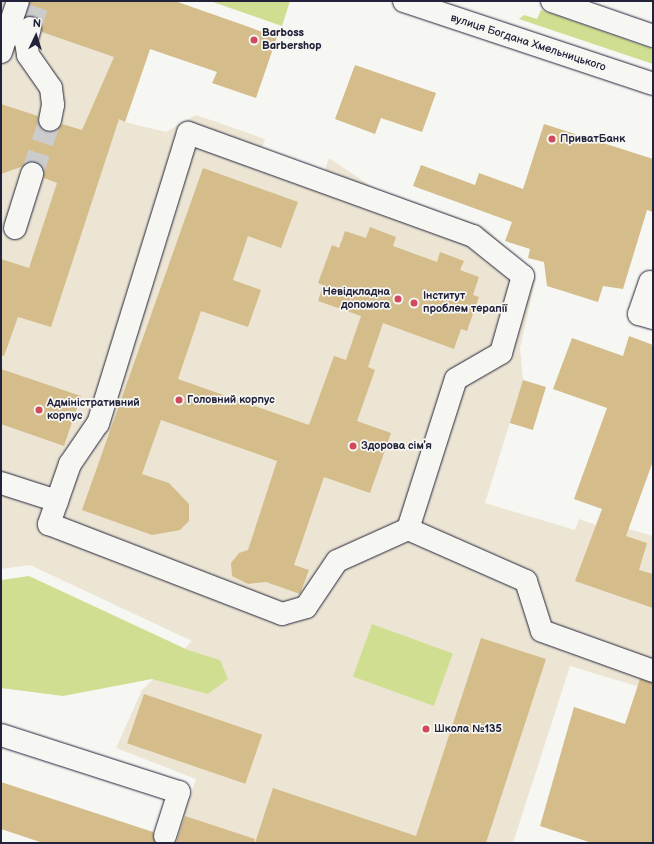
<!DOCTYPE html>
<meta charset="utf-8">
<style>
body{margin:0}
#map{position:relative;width:654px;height:844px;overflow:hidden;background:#f6f6f2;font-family:"Balsamiq Sans",sans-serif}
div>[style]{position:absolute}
.built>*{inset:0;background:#ece5d3}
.green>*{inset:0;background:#d0de91;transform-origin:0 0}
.building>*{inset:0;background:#d4bc8b;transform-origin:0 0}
.minor-tunnel>*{height:22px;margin-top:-11px;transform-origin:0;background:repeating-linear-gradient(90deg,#cccccd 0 22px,transparent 0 33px)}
.roads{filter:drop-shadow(0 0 1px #22223b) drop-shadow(0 0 1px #22223b)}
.minor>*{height:22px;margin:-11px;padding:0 11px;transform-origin:11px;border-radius:11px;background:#f6f6f2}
.dots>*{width:11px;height:11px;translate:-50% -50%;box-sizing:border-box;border:2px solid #f6f6f2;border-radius:50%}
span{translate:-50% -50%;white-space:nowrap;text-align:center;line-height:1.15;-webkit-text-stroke:3.5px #f6f6f2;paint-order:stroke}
.poi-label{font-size:11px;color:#22223b;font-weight:700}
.left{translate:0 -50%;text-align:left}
.right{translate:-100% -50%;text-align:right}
.street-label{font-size:11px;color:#22223b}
.frame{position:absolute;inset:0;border:2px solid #22223b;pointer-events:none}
.north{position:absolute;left:16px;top:16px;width:40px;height:40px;-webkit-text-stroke:3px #f6f6f2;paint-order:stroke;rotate:4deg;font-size:11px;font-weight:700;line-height:16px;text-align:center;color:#22223b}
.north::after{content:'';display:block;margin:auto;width:14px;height:18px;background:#22223b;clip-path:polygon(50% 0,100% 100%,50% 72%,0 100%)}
</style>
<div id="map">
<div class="built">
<div style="clip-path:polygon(1px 1px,167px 1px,125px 122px,166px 132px,196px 115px,265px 139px,260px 153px,323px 175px,329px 158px,372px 187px,486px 228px,536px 278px,520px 348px,523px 380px,485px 503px,575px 530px,579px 519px,612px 531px,629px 529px,653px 536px,653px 691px,570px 666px,513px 843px,175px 843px,196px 779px,116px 748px,142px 690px,192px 641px,30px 565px,1px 569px)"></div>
</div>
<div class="green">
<div style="clip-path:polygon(210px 1px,290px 1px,282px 26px)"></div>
<div style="clip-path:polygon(541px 10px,653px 49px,653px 64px,519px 19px,524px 15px,537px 19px)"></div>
<div style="clip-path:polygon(29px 576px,188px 650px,220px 660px,228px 679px,208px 694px,152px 679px,63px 696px,1px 688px,1px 580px)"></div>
<div style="left:372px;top:624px;width:86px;height:56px;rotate:20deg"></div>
</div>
<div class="building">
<div style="clip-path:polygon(30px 1px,175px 1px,277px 37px,256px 98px,212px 83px,217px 72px,150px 49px,125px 122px,119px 119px,51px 327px,18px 317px,4px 356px,1px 355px,1px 259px,29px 268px,57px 183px,44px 178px,44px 171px,35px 162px,1px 174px,1px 104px,38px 116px,38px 124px,47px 132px,54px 132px,62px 124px,82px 130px,114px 57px,42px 32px,39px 19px,26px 16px)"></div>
<div style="clip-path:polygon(355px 65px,436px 93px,422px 132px,381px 118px,375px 134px,335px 119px)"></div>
<div style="clip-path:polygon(544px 124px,653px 159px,653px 212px,647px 210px,623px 289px,603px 286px,598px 302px,547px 286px,544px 262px,528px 258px,530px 249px,505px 241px,512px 222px,413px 186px,421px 165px,475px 185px,479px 173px,523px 189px)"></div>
<div style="clip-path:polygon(203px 168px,298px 202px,281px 248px,248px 236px,233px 280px,261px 290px,248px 327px,201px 311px,178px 379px,309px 425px,334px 356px,346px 360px,361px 316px,318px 301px,323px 285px,318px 283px,332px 245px,339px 248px,345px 231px,366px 238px,370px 227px,396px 237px,393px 246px,437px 262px,440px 252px,464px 261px,460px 270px,479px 277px,473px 295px,479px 297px,467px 331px,461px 329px,454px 349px,383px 323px,368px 367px,375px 370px,357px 421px,391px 433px,370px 493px,324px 477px,294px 565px,309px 570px,300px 594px,266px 582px,248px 584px,232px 576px,231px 563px,239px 553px,248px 550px,277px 461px,161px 420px,142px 474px,169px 483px,189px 504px,189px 521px,180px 530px,152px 535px,82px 510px)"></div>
<div style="clip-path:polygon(629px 336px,653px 345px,653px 461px,626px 536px,647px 543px,639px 570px,653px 574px,653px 608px,575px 581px,602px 509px,574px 499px,607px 408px,553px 389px,572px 338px,623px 356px)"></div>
<div style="clip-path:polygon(1px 369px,81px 396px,64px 446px,1px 424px)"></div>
<div style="left:523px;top:380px;width:24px;height:45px;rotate:17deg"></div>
<div style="clip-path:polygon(481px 638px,546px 659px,486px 843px,255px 843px,273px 788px,416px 836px)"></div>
<div style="clip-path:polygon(640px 679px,653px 683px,653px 843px,592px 843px,540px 826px,574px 707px,625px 724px)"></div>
<div style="left:144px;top:694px;width:125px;height:52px;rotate:19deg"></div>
<div style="clip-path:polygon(1px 782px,153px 832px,155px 843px,43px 843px,1px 829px)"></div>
<div style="clip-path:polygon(185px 816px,255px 839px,254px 843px,176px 843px)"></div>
</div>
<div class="minor-tunnel">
<div style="left:30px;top:28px;width:28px;rotate:-72deg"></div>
<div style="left:32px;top:174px;width:57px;rotate:-71.6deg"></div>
</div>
<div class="roads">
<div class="minor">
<div style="left:404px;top:1px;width:262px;rotate:18.4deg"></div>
<div style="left:552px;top:1px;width:107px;rotate:19.1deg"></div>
<div style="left:30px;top:28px;width:15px;rotate:106deg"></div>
<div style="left:26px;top:42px;width:13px;rotate:81deg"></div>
<div style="left:28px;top:55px;width:40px;rotate:55.1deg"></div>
<div style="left:51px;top:88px;width:17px;rotate:83deg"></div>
<div style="left:53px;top:105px;width:15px;rotate:101deg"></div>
<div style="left:1px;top:52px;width:54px;rotate:-71.6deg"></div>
<div style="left:15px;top:228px;width:57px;rotate:-72.5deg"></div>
<div style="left:650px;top:282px;width:34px;rotate:109deg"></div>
<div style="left:639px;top:314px;width:15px;rotate:16deg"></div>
<div style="left:1px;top:483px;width:59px;rotate:17.8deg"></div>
<div style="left:408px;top:529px;width:157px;rotate:-72.3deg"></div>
<div style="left:456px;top:379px;width:52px;rotate:-30deg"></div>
<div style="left:501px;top:353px;width:80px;rotate:-74.1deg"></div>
<div style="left:523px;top:276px;width:64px;rotate:-141.3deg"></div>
<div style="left:473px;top:236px;width:303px;rotate:-160.1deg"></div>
<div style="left:188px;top:133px;width:304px;rotate:107.2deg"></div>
<div style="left:98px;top:423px;width:50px;rotate:124.3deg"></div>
<div style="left:70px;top:464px;width:64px;rotate:109.3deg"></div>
<div style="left:49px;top:524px;width:250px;rotate:21.1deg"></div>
<div style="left:282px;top:614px;width:25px;rotate:-16deg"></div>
<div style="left:306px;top:607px;width:55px;rotate:-56deg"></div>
<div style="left:337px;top:561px;width:78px;rotate:-24.3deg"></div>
<div style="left:408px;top:529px;width:129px;rotate:23.8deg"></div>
<div style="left:526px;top:581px;width:52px;rotate:72.3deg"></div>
<div style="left:542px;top:631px;width:118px;rotate:19.8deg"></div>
<div style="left:1px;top:735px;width:187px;rotate:17.8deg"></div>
<div style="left:179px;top:792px;width:46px;rotate:107.7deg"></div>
</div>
</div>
<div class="dots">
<div style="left:254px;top:40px;background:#d1495b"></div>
<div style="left:552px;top:139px;background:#d1495b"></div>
<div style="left:398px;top:299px;background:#d1495b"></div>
<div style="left:414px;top:303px;background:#d1495b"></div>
<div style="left:179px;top:400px;background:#d1495b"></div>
<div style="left:39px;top:410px;background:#d1495b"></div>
<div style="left:353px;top:446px;background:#d1495b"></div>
<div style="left:426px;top:729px;background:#d1495b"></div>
</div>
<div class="poi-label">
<span class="left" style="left:262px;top:40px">Barboss<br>Barbershop</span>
<span class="left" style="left:560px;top:139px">ПриватБанк</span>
<span class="right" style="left:390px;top:299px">Невідкладна<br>допомога</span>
<span class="left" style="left:423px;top:303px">Інститут<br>проблем терапії</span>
<span class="left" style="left:187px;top:400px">Головний корпус</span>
<span class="left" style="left:47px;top:410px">Адміністративний<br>корпус</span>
<span class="left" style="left:361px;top:446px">Здорова сімʼя</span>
<span class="left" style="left:434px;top:729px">Школа №135</span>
</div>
<div class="street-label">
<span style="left:528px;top:43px;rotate:18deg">вулиця Богдана Хмельницького</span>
</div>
<div class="frame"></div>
<div class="north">N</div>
</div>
